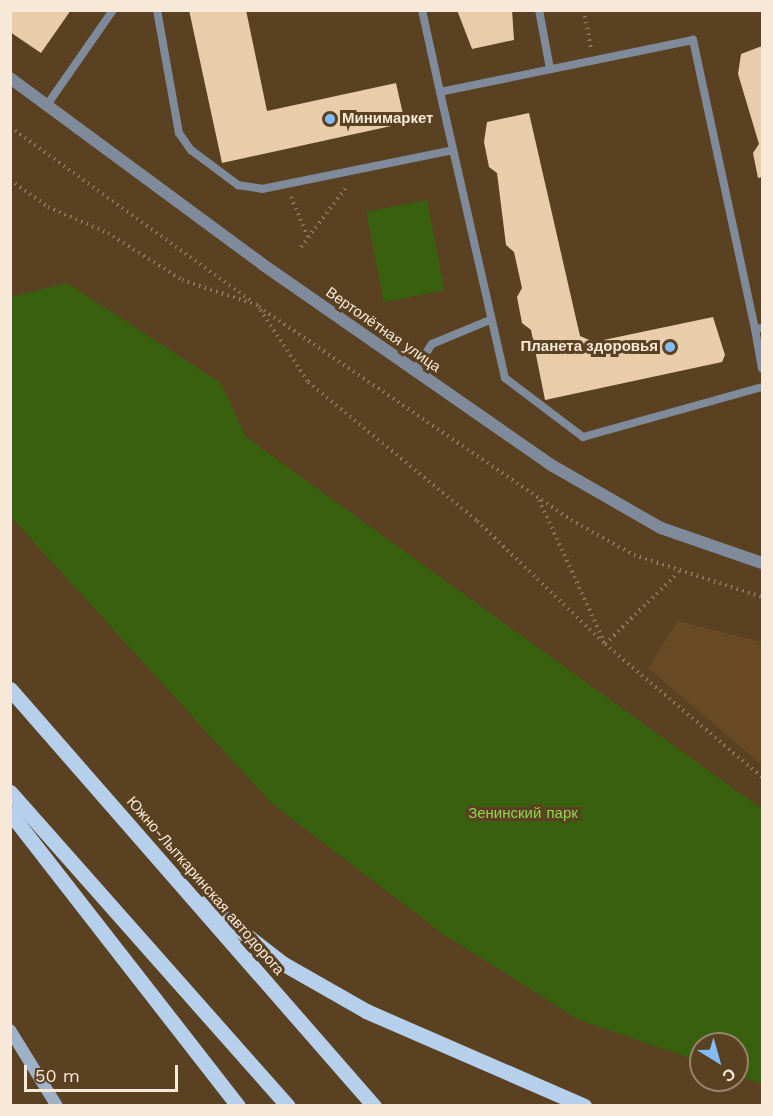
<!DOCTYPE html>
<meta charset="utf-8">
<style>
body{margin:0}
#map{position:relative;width:773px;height:1116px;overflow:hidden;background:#594122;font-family:"Work Sans",sans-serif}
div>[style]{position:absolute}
.built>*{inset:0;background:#684b24}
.green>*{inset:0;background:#39600e;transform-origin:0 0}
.building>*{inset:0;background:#e9cca9}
.path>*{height:4px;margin-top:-2px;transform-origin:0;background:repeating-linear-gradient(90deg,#8f7a60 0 1.5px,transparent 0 6px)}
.service>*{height:8px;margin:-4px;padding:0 4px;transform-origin:4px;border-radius:4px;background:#7f8b9a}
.tertiary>*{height:12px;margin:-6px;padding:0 6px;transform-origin:6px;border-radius:6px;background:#7f8b9a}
.secondary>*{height:12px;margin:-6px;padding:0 6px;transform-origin:6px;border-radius:6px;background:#9eb1c8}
.primary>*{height:15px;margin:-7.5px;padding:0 7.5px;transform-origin:7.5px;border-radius:7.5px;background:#b6cfeb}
.dots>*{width:16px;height:16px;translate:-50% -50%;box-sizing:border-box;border:3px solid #594122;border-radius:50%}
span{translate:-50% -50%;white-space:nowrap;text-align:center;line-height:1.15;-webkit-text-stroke:6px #594122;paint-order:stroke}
.poi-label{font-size:15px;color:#f7e8d7;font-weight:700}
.left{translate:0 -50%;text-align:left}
.right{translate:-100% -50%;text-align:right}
.street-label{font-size:15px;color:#f7e8d7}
.park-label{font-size:15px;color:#90d74f}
.frame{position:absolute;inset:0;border:12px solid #f7e8d7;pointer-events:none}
.north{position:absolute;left:689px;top:1032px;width:60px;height:60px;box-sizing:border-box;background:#594122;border:2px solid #98846a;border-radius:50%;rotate:143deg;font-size:16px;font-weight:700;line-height:24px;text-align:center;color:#f7e8d7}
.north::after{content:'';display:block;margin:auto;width:21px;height:27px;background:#84bbfb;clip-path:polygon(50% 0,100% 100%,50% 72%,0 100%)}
.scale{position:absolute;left:24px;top:1065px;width:154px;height:27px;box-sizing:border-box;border:3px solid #f7e8d7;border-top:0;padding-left:8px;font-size:18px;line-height:21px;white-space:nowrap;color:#f7e8d7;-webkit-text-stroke:4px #594122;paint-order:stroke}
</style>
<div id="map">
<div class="built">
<div style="clip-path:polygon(678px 621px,762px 642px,762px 765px,648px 668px)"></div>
</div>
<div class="green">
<div style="left:427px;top:200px;width:92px;height:62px;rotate:79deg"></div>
<div style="clip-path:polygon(67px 283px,221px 383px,246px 437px,762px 809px,762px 1084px,737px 1075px,737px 1044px,701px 1044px,701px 1062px,579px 1020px,443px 934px,271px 803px,11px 517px,11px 297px)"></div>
</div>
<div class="building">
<div style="clip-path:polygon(10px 10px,71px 10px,41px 53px,10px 32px)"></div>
<div style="clip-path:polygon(189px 10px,246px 10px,267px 111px,396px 83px,405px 123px,222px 163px)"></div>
<div style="clip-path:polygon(457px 10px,512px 10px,514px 40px,472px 49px)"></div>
<div style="clip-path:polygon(762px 46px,762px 177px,758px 178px,753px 153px,759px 144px,738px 74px,741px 54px)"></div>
<div style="clip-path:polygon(529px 113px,580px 336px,594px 342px,713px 317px,725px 355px,722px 362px,545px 400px,531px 330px,522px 323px,517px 297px,522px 288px,514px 252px,506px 245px,497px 173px,489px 167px,484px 142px,487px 122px)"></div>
</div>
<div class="path">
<div style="left:584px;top:10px;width:39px;rotate:80deg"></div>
<div style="left:10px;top:127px;width:297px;rotate:35.8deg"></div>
<div style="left:10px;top:180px;width:47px;rotate:35.4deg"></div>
<div style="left:48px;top:207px;width:65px;rotate:23.4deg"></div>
<div style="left:108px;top:233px;width:88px;rotate:32.4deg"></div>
<div style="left:182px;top:280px;width:79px;rotate:18.4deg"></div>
<div style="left:257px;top:305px;width:92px;rotate:56.5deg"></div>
<div style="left:308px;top:382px;width:219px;rotate:39.4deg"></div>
<div style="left:477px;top:521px;width:178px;rotate:43.9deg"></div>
<div style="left:605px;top:644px;width:206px;rotate:40.3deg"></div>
<div style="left:291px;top:197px;width:43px;rotate:67deg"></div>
<div style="left:301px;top:247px;width:78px;rotate:-52.8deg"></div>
<div style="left:259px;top:307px;width:378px;rotate:34.3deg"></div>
<div style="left:571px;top:520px;width:72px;rotate:29.1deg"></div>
<div style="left:634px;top:555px;width:135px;rotate:18.2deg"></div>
<div style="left:539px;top:500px;width:155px;rotate:65.3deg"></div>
<div style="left:605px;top:644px;width:103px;rotate:-44.2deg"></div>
</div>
<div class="service">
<div style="left:157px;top:10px;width:125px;rotate:79.9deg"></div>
<div style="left:179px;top:133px;width:21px;rotate:55deg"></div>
<div style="left:191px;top:150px;width:59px;rotate:36.7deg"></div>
<div style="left:238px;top:185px;width:24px;rotate:9deg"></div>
<div style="left:262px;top:189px;width:195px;rotate:-11.5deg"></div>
<div style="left:422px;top:10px;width:84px;rotate:77.6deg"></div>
<div style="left:539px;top:10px;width:60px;rotate:79.4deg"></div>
<div style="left:47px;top:105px;width:116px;rotate:-55.2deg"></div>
<div style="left:762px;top:328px;width:7px;rotate:172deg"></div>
<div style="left:755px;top:329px;width:40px;rotate:80deg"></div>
<div style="left:755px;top:329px;width:296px;rotate:-102.1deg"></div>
<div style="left:693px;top:40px;width:258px;rotate:168.4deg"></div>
<div style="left:440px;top:92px;width:293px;rotate:77.2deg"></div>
<div style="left:505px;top:378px;width:98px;rotate:37.1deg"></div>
<div style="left:583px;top:437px;width:186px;rotate:-15.6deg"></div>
<div style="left:415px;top:370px;width:31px;rotate:-57deg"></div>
<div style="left:432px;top:344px;width:63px;rotate:-22.5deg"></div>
</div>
<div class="tertiary">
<div style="left:10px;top:78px;width:313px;rotate:36.4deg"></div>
<div style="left:262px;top:264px;width:354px;rotate:34.8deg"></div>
<div style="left:553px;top:466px;width:125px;rotate:29.9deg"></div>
<div style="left:661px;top:528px;width:107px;rotate:19.1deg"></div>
</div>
<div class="secondary">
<div style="left:10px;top:1030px;width:89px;rotate:58.3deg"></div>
</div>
<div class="primary">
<div style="left:10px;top:689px;width:554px;rotate:48.88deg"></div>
<div style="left:10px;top:792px;width:419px;rotate:48.5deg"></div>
<div style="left:10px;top:813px;width:371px;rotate:52.1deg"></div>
<div style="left:205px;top:903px;width:98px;rotate:37.9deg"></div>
<div style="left:282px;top:963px;width:97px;rotate:29.7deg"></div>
<div style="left:366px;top:1011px;width:238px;rotate:23.5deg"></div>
</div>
<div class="dots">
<div style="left:330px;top:119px;background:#84bbfb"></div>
<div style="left:670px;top:347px;background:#84bbfb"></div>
</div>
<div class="poi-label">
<span class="left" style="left:342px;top:119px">Минимаркет</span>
<span class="right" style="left:658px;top:347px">Планета здоровья</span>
</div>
<div class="street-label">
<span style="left:383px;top:330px;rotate:35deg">Вертолётная улица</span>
<span style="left:205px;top:886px;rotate:49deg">Южно-Лыткаринская автодорога</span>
</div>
<div class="park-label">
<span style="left:523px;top:814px">Зенинский парк</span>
</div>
<div class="frame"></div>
<div class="north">С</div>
<div class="scale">50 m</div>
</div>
